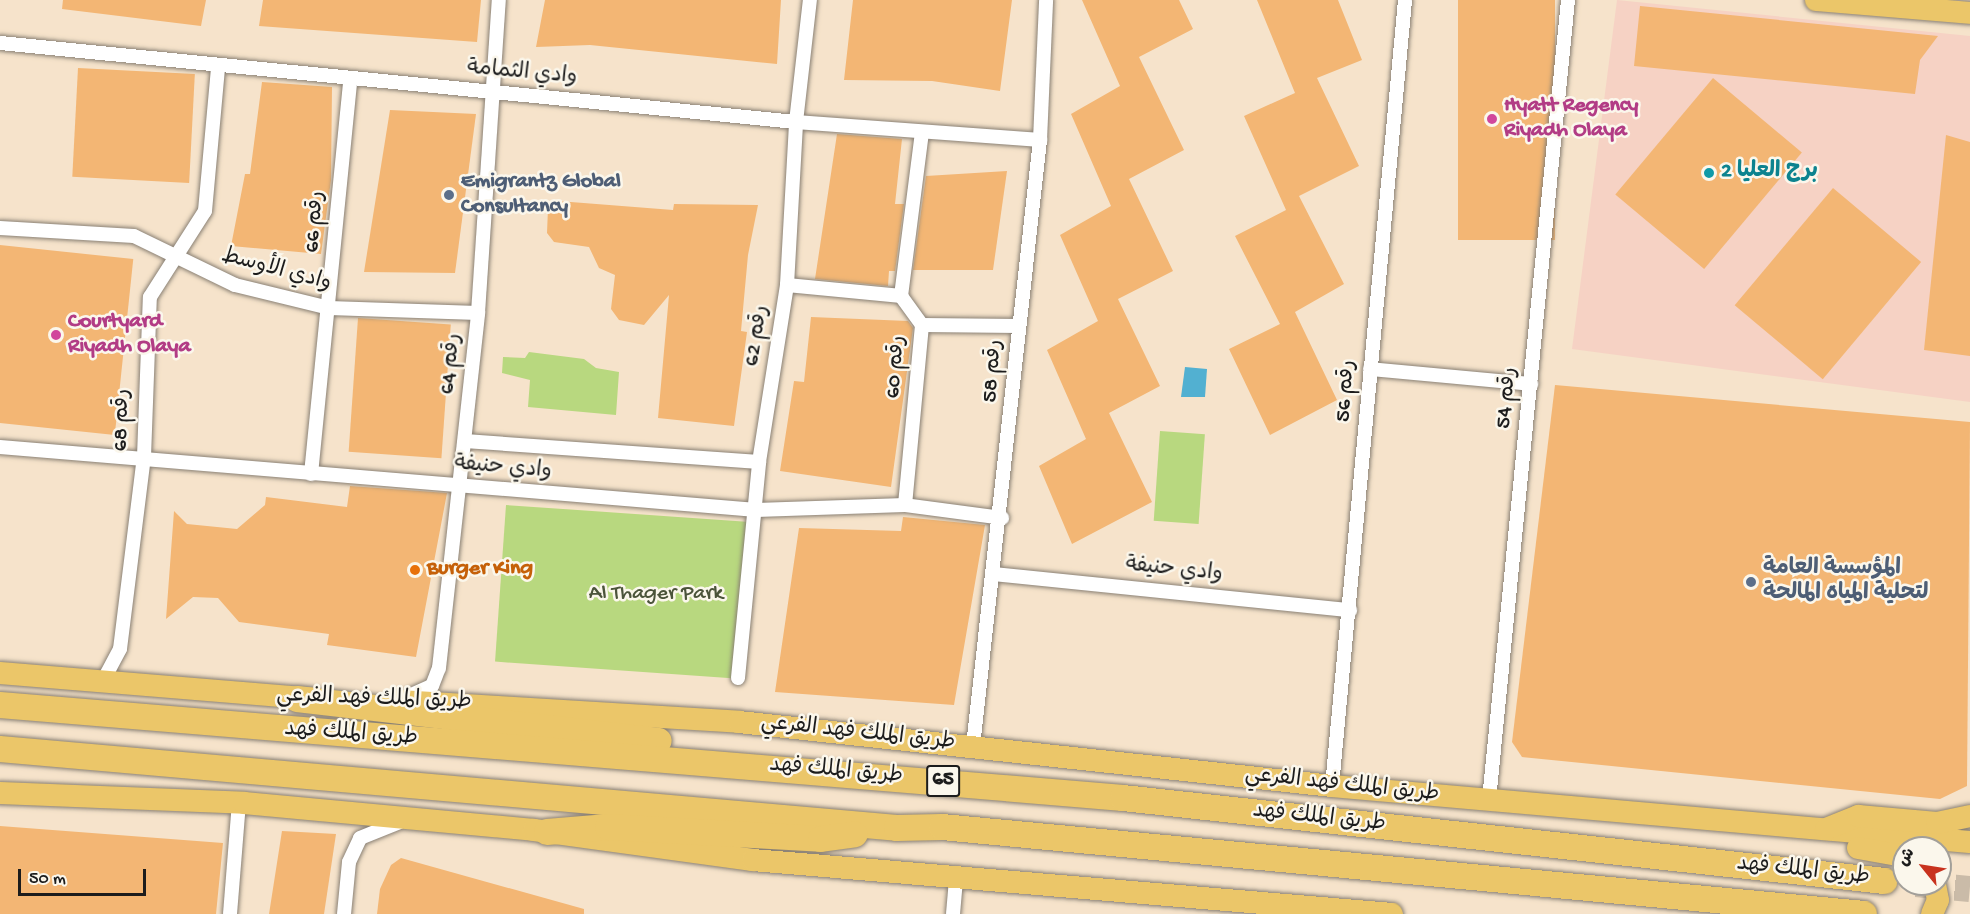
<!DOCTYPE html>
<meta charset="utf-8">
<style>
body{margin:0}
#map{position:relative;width:1970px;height:914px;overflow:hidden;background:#f6e3cb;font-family:"Gochi Hand","Playpen Sans Arabic",sans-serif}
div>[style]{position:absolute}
.built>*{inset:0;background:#f6d2c4}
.green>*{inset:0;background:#b8d87f;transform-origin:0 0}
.water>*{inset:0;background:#52b0d1}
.building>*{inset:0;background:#f3b674;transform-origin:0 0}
.highway-tunnel>*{height:26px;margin-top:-13px;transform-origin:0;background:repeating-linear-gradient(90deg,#cabba8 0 26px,transparent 0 39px)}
.roads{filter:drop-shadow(0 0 2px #898074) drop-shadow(0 0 2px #898074)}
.street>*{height:14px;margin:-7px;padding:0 7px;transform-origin:7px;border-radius:7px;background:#fff}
.primary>*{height:22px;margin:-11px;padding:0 11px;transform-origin:11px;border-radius:11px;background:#ebc669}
.highway>*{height:26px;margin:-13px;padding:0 13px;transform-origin:13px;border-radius:13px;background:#ebc669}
.dots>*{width:16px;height:16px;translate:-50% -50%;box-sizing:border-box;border:3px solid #fbf7ec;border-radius:50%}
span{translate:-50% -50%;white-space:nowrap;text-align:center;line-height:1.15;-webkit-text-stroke:5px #fbf7ec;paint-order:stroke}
.shield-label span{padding:2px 4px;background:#fbf7ec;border:2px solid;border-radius:4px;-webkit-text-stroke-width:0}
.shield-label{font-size:21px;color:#1c1c1c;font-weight:700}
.street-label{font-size:22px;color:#1c1c1c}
.hotel-label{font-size:22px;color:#b23c85;font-weight:700}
.left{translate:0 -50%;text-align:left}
.culture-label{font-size:22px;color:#0d838f;font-weight:700}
.service-label{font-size:22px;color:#4e5e75;font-weight:700}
.food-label{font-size:22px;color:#c56008;font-weight:700}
.park-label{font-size:22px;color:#4b543a}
.north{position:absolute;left:1892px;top:836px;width:60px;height:60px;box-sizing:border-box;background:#fbf7ec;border:2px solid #a29f99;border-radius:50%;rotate:300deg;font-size:16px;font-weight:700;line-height:24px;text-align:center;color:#1c1c1c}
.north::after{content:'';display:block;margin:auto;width:21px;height:27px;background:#c8321e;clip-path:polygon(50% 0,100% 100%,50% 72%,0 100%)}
.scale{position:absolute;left:18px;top:869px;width:128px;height:27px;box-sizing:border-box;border:3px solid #1c1c1c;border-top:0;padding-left:8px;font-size:18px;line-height:21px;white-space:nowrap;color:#1c1c1c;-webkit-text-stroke:4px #fbf7ec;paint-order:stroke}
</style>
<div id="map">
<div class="built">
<div style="clip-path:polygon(1617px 0,1970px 36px,1970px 402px,1572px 349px)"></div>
</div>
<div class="green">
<div style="clip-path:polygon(529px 352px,584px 359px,596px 368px,619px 372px,616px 415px,528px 407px,530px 380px,502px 373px,503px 357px,525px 358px)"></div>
<div style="left:1160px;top:431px;width:45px;height:90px;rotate:4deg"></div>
<div style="left:506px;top:505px;width:248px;height:157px;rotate:4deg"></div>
</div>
<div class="water">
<div style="clip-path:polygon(1185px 367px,1207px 369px,1205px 397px,1181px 397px)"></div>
</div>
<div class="building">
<div style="clip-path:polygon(63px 0,206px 0,201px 26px,62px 9px)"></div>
<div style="clip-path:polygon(263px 0,481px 0,477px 42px,259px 26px)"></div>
<div style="clip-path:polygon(545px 0,781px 0,777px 64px,590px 45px,536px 47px)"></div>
<div style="clip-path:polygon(853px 0,1012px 0,1000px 91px,932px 81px,844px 80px)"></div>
<div style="clip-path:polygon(1082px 0,1179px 0,1193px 29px,1139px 57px,1184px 150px,1129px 179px,1173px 271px,1118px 299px,1160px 386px,1109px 413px,1152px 502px,1072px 544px,1039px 466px,1086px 439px,1047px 350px,1098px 321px,1060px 235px,1111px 206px,1071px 114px,1120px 86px)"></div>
<div style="clip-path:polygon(1257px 0,1338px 0,1362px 60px,1317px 78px,1359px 166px,1299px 196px,1344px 284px,1295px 312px,1337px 400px,1270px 435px,1229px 349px,1280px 324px,1235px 236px,1286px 210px,1244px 116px,1295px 93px)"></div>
<div style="left:1458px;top:0;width:97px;height:240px"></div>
<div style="clip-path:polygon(1640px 6px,1938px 36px,1920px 60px,1915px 94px,1634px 66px)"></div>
<div style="left:78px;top:68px;width:117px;height:109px;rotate:3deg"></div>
<div style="left:1713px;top:78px;width:116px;height:152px;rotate:40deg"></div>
<div style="clip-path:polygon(262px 82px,332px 87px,331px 180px,321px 254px,231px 246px,245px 174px,250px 174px)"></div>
<div style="clip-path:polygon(390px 110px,476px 114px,455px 273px,364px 272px)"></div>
<div style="clip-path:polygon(837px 134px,902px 139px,895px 204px,904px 204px,895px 271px,889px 271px,888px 286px,815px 279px)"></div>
<div style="clip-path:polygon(1946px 135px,1970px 142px,1970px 356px,1924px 350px)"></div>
<div style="clip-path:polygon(1007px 171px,993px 270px,913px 270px,926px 176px)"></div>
<div style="left:1833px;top:188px;width:115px;height:153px;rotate:40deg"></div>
<div style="clip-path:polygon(558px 201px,673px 210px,674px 204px,758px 205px,748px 255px,741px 331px,747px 332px,734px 426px,658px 418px,669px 295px,644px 325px,619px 320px,611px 309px,615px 275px,599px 268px,589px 247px,554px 242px,547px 233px,548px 208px)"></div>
<div style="left:0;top:245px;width:134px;height:177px;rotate:6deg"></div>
<div style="clip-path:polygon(811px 317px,908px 321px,913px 328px,891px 487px,780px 471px,794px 381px,804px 382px)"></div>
<div style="left:358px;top:318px;width:93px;height:134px;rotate:4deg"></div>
<div style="clip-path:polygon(1555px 385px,1970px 422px,1967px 786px,1940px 799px,1522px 757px,1512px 742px)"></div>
<div style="clip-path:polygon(350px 486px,447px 493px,416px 657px,327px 645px,329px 634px,239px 622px,218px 598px,193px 597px,166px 619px,174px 511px,187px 524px,237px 529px,265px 505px,266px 497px,347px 507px)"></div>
<div style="clip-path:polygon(903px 517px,985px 525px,954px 705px,775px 692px,799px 528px,901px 531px)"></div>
<div style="clip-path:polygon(0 826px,223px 843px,216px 914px,0 914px)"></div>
<div style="clip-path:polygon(282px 831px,336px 834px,324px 914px,269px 914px)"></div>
<div style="clip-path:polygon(401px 858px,584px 909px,584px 914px,377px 914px,380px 889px,391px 865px)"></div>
</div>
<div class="highway-tunnel">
<div style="left:1916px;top:884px;width:54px;rotate:5.3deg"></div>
</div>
<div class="roads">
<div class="street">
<div style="left:0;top:43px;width:800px;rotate:5.67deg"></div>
<div style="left:796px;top:122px;width:245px;rotate:4.2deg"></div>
<div style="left:0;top:228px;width:134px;rotate:3.4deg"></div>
<div style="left:134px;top:236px;width:112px;rotate:25.9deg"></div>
<div style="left:235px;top:285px;width:97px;rotate:13.7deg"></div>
<div style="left:329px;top:308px;width:149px;rotate:1.9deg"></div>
<div style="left:787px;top:285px;width:115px;rotate:5.5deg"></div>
<div style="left:922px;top:325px;width:97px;rotate:0.6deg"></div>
<div style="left:1370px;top:369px;width:162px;rotate:5.3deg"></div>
<div style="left:465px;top:441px;width:295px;rotate:4.1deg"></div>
<div style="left:0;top:447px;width:759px;rotate:4.76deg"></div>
<div style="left:756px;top:510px;width:149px;rotate:-1.9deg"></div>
<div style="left:905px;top:505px;width:98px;rotate:7.6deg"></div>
<div style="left:311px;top:474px;width:396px;rotate:-84.3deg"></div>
<div style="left:905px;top:505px;width:181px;rotate:-84.6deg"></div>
<div style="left:922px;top:325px;width:36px;rotate:-126deg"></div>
<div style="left:901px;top:296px;width:164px;rotate:-82.7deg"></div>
<div style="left:993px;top:574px;width:359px;rotate:5.8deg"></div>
<div style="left:738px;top:678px;width:217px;rotate:-84.4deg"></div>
<div style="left:759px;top:462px;width:179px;rotate:-81deg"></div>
<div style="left:787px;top:285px;width:163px;rotate:-86.8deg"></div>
<div style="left:796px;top:122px;width:123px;rotate:-83.5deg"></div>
<div style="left:104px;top:679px;width:34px;rotate:-62deg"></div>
<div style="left:120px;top:649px;width:193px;rotate:-82.9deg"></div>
<div style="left:144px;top:457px;width:160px;rotate:-87.9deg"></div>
<div style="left:150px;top:297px;width:102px;rotate:-57.4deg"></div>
<div style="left:205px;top:211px;width:144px;rotate:-84.8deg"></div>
<div style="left:407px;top:697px;width:27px;rotate:-24deg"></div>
<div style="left:432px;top:686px;width:19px;rotate:-69deg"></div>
<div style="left:439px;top:668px;width:357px;rotate:-83.7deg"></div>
<div style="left:478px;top:313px;width:314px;rotate:-86.2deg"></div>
<div style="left:973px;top:746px;width:610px;rotate:-83.69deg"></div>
<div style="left:1040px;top:140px;width:140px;rotate:-87.5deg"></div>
<div style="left:1332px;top:786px;width:789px;rotate:-84.69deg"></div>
<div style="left:1489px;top:800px;width:804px;rotate:-84.36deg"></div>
<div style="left:230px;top:914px;width:111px;rotate:-85.4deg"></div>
<div style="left:344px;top:914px;width:52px;rotate:-84.5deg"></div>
<div style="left:349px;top:862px;width:26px;rotate:-65deg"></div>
<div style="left:360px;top:838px;width:45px;rotate:-22deg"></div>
<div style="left:953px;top:914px;width:37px;rotate:-85deg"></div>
</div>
<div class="primary">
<div style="left:1816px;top:0;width:155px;rotate:4.8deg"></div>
<div style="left:0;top:673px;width:316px;rotate:4.7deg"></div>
<div style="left:399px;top:701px;width:341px;rotate:3.5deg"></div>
<div style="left:739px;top:722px;width:596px;rotate:6.16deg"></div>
<div style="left:1332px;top:786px;width:640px;rotate:5.02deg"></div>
<div style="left:0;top:793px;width:244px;rotate:2.3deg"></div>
<div style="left:244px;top:803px;width:291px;rotate:5.3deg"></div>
<div style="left:534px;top:830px;width:221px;rotate:7.8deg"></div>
<div style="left:753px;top:860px;width:641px;rotate:4.83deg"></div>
<div style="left:1826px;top:829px;width:35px;rotate:-22deg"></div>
<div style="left:1858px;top:816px;width:79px;rotate:5.1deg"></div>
<div style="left:1937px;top:823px;width:34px;rotate:-12deg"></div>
<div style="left:1858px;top:848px;width:47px;rotate:9.9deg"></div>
<div style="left:1932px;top:914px;width:15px;rotate:-67deg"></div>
<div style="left:1938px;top:900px;width:16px;rotate:-101deg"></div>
</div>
<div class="highway">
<div style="left:297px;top:699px;width:364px;rotate:6.6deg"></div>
<div style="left:0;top:705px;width:1127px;rotate:4.73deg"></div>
<div style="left:1123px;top:798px;width:766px;rotate:6.22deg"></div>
<div style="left:0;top:749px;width:900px;rotate:5.03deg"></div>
<div style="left:897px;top:828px;width:45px;rotate:-1.3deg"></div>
<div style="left:942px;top:827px;width:926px;rotate:5.39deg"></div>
<div style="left:547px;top:832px;width:61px;rotate:-4.7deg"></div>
<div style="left:608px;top:827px;width:213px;rotate:3.2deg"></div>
<div style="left:821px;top:839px;width:34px;rotate:-8deg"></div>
</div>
</div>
<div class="dots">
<div style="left:1492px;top:119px;background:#d1479c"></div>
<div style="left:1709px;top:173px;background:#0f9aa8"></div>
<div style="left:449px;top:195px;background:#5c6f8a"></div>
<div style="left:56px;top:335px;background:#d1479c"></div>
<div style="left:415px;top:570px;background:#e8710a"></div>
<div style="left:1751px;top:582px;background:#5c6f8a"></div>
</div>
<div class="shield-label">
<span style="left:943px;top:781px">65</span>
</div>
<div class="street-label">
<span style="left:522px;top:74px;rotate:5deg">وادي الثمامة</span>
<span style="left:316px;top:222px;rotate:-85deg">رقم 66</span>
<span style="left:276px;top:271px;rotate:15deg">وادي الأوسط</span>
<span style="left:758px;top:336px;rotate:-81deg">رقم 62</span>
<span style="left:452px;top:364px;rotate:-84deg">رقم 64</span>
<span style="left:897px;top:367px;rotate:-85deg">رقم 60</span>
<span style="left:994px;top:371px;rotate:-85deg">رقم 58</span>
<span style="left:1347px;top:391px;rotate:-85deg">رقم 56</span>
<span style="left:1508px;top:398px;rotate:-84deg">رقم 54</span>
<span style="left:123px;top:420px;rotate:-88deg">رقم 68</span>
<span style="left:503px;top:469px;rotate:5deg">وادي حنيفة</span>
<span style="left:1174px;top:571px;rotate:6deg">وادي حنيفة</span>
<span style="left:374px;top:700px;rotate:2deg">طريق الملك فهد الفرعي</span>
<span style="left:858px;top:734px;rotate:6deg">طريق الملك فهد الفرعي</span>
<span style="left:351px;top:735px;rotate:4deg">طريق الملك فهد</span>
<span style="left:836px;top:772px;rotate:5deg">طريق الملك فهد</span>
<span style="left:1342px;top:786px;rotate:6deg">طريق الملك فهد الفرعي</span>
<span style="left:1319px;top:819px;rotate:6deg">طريق الملك فهد</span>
<span style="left:1803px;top:872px;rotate:6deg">طريق الملك فهد</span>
</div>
<div class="hotel-label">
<span class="left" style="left:1504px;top:119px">Hyatt Regency<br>Riyadh Olaya</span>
<span class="left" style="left:68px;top:335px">Courtyard<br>Riyadh Olaya</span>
</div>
<div class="culture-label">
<span class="left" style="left:1721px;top:173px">برج العليا 2</span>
</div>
<div class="service-label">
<span class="left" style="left:461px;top:195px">Emigrantz Global<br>Consultancy</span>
<span class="left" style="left:1763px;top:582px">المؤسسة العامة<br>لتحلية المياه المالحة</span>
</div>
<div class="food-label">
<span class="left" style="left:427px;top:570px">Burger King</span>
</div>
<div class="park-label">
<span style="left:656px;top:595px">Al Thager Park</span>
</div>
<div class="north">ش</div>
<div class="scale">50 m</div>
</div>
